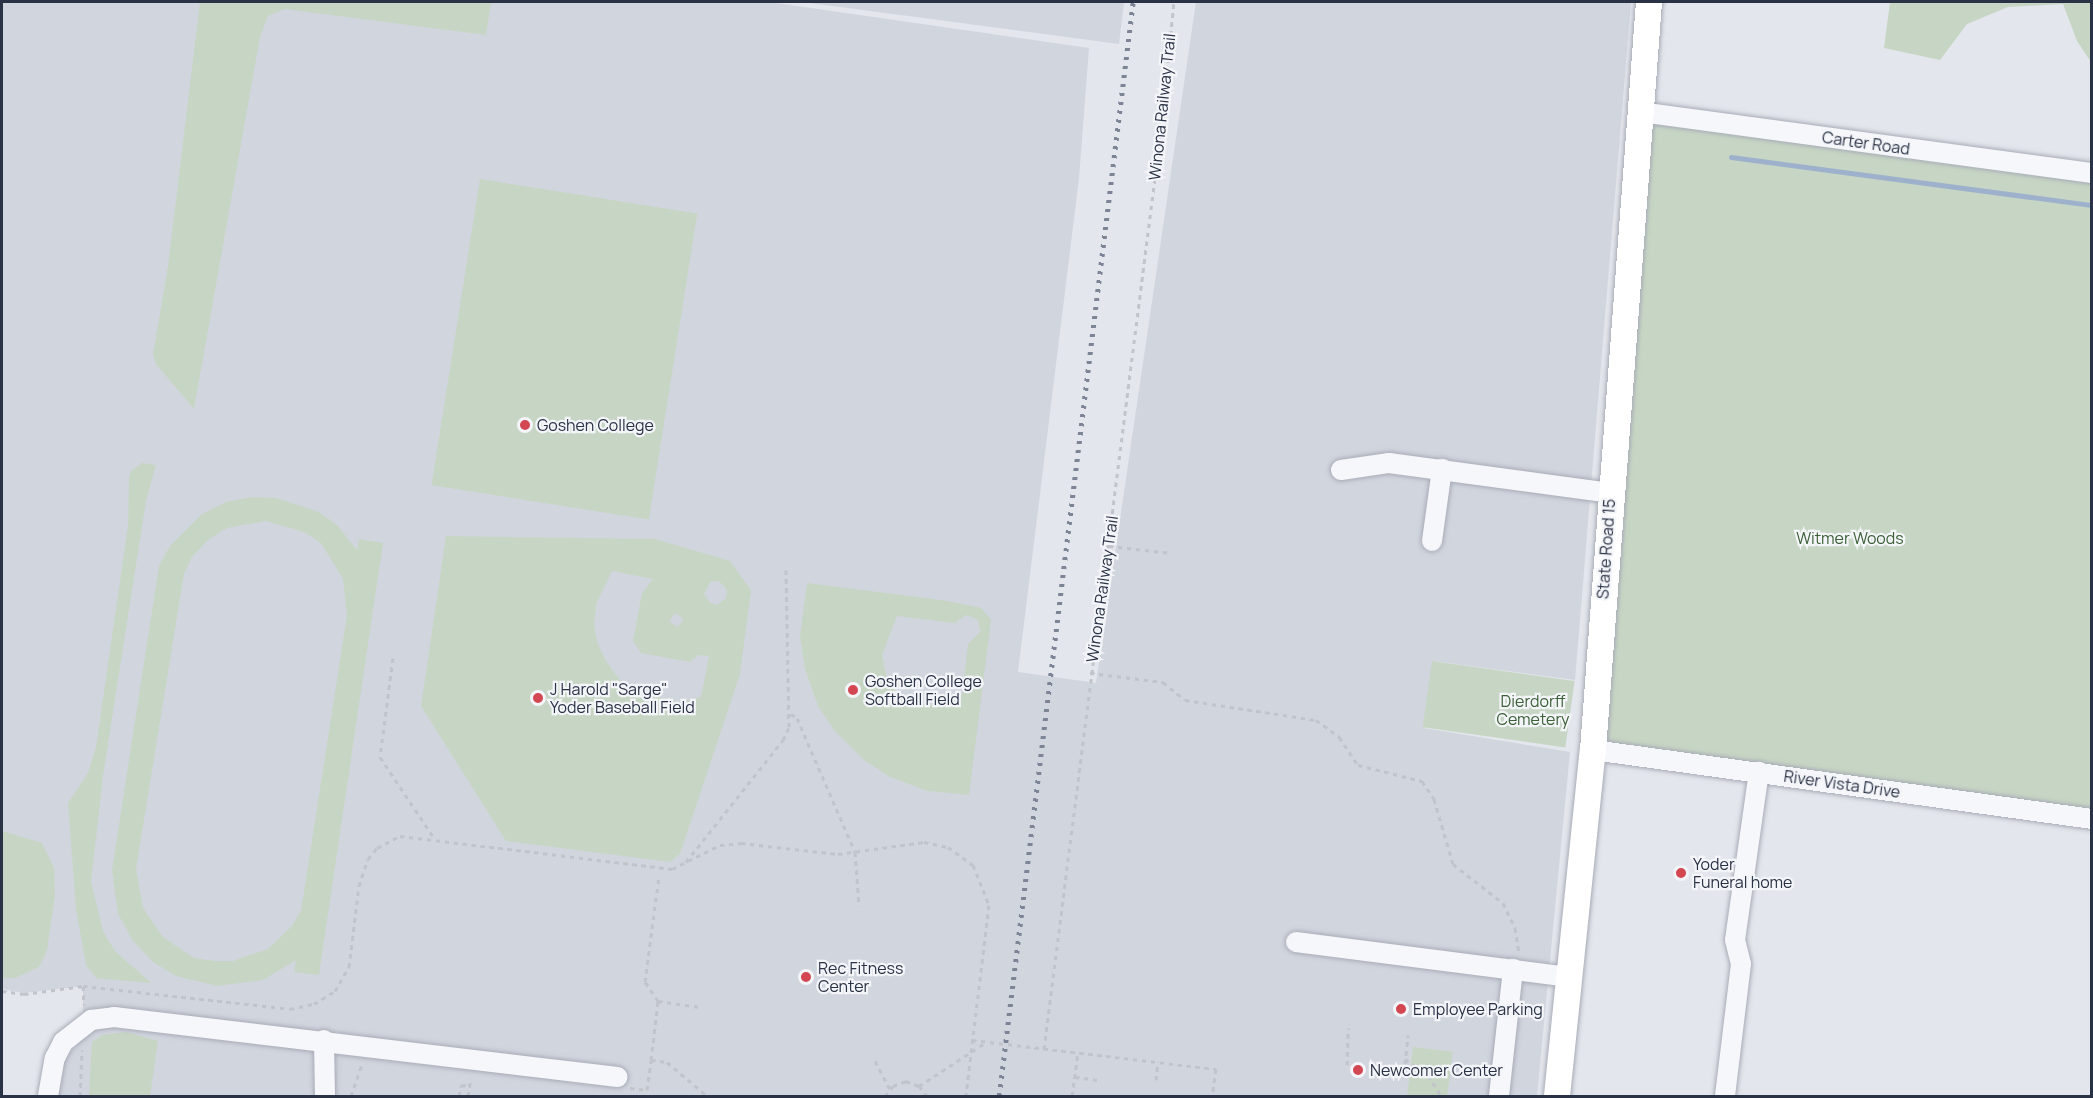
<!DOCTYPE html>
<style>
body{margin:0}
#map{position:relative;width:2093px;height:1098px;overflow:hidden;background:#e3e6ec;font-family:Manrope,sans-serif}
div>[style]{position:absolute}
.built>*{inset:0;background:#d1d5de}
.green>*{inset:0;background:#c7d6c4;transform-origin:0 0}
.stream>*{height:5px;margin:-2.5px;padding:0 2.5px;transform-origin:2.5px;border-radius:2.5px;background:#9eb1cc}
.path>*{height:3px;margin-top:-1.5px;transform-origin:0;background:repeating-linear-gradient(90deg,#c1c4cb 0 4.5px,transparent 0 9px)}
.roads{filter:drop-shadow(0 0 2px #a8acb7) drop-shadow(0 0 2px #a8acb7)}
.minor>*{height:20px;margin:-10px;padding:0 10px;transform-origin:10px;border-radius:10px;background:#f6f7fa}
.major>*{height:26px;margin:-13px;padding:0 13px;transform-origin:13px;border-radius:13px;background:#fff}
.rail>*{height:4.5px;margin-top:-2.25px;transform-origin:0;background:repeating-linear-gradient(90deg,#7c8496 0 3px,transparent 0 9px)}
.dots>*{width:16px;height:16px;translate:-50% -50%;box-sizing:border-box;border:3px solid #f3f5f9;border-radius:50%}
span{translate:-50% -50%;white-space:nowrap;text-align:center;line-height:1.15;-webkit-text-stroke:4.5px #f3f5f9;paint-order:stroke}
.street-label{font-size:16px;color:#2a3245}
.poi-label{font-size:16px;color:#2a3245}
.left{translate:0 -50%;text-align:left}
.park-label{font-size:16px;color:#3c6137}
.frame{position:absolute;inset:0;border:3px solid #2a3245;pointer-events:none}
</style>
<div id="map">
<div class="built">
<div style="clip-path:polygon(2px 2px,769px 2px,1089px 48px,1079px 178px,1018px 672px,1096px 683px,1196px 2px,1631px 2px,1575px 680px,1433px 661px,1424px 728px,1570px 752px,1537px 1096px,57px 1096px,65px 1057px,79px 1043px,83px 1024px,83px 986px,24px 993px,2px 989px)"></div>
<div style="clip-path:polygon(802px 2px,1124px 2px,1119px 44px)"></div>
</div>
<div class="green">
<div style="clip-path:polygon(200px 2px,491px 2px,486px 35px,285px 9px,268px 16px,260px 37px,194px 409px,156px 364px,153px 354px,168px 266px)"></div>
<div style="clip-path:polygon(1890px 2px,2091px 2px,2091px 62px,2077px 41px,2063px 4px,2008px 7px,1967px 24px,1940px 60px,1884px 48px)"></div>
<div style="clip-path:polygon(1640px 112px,2091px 173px,2091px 819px,1593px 750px)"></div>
<div style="left:480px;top:179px;width:220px;height:310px;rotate:9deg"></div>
<div style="clip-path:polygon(142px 463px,156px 465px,146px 501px,103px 776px,91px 882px,103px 931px,115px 951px,151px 983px,96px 978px,86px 965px,76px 909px,68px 803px,88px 773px,96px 747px,128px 526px,129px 478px,131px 471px)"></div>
<div style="clip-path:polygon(evenodd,252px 497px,276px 498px,319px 512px,337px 525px,357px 550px,359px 539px,383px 543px,319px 975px,294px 972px,296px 960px,263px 980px,217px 986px,176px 976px,153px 962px,133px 941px,118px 914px,112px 870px,159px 566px,170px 546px,202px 514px,226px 502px,252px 497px,266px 521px,304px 532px,321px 543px,343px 579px,347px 615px,301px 911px,291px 927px,268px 949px,233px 961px,215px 961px,194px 958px,163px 937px,143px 908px,136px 869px,184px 574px,192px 557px,208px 540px,227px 528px,266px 521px)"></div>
<div style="clip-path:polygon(evenodd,446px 536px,655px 539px,730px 561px,751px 590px,740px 674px,680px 854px,670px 862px,506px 841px,421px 706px,446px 536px,612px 571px,653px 579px,642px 593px,633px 641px,641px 653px,690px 662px,699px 655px,709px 656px,701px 697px,679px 702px,636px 692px,619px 679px,606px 661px,597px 642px,594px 623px,597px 602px,612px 571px,446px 536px,711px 581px,719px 581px,727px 590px,726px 598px,717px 605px,710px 603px,704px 594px,711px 581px,446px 536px,676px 613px,684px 620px,677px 627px,669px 621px,676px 613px)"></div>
<div style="clip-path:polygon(evenodd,807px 583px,948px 601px,981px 608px,991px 620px,969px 795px,928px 791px,890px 777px,864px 760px,834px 730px,818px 706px,805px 669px,800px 636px,807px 583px,966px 615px,978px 620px,980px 632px,968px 644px,962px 695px,931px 705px,914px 702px,898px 693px,887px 679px,882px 655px,897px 616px,955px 623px,966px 615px)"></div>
<div style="left:1432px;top:661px;width:144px;height:67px;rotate:8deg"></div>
<div style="clip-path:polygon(2px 831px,42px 843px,54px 868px,55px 894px,47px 951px,39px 967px,15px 978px,2px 978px)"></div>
<div style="clip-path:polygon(127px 1032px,158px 1041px,150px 1096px,89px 1096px,92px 1042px,102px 1035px)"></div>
<div style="left:1413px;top:1047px;width:40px;height:49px;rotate:7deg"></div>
</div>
<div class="stream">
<div style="left:1731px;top:157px;width:364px;rotate:7.6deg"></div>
</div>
<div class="path">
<div style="left:1109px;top:546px;width:63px;rotate:6.3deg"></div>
<div style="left:393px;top:658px;width:100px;rotate:97.5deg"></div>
<div style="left:380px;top:757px;width:97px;rotate:56.3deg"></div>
<div style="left:1090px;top:673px;width:74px;rotate:7deg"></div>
<div style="left:1163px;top:682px;width:28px;rotate:39deg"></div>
<div style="left:1185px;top:700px;width:133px;rotate:8.7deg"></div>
<div style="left:1316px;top:720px;width:29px;rotate:36deg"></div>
<div style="left:1339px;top:737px;width:34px;rotate:56deg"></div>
<div style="left:1358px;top:765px;width:66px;rotate:14deg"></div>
<div style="left:1422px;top:781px;width:22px;rotate:56deg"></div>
<div style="left:1434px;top:799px;width:68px;rotate:73.7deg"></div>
<div style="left:1453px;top:864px;width:63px;rotate:38deg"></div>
<div style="left:1503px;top:903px;width:28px;rotate:64deg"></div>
<div style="left:1515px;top:928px;width:24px;rotate:81deg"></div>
<div style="left:791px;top:714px;width:7px;rotate:34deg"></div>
<div style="left:797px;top:718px;width:146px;rotate:66.6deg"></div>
<div style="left:855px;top:852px;width:54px;rotate:85.8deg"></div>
<div style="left:686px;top:862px;width:156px;rotate:-51.5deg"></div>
<div style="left:783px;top:740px;width:14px;rotate:-65deg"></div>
<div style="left:789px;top:727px;width:157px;rotate:-91.1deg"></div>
<div style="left:83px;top:986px;width:19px;rotate:87deg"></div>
<div style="left:2px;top:991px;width:22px;rotate:8deg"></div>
<div style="left:24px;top:994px;width:60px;rotate:-7.7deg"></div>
<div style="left:83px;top:986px;width:208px;rotate:6.3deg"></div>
<div style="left:290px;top:1009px;width:25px;rotate:-12deg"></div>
<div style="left:314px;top:1004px;width:25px;rotate:-32deg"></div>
<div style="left:335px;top:991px;width:28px;rotate:-60deg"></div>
<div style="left:349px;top:967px;width:82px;rotate:-83deg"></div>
<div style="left:359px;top:886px;width:28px;rotate:-72deg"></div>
<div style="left:368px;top:859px;width:14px;rotate:-51deg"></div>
<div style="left:377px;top:848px;width:26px;rotate:-28deg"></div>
<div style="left:400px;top:836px;width:274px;rotate:6.9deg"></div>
<div style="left:672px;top:869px;width:54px;rotate:-26.6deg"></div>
<div style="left:720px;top:845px;width:21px;rotate:-5deg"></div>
<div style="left:741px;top:843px;width:98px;rotate:6.5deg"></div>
<div style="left:838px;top:854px;width:87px;rotate:-7.9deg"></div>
<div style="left:924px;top:842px;width:25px;rotate:12deg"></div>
<div style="left:948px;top:847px;width:31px;rotate:36deg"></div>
<div style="left:973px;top:865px;width:43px;rotate:68.2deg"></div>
<div style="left:989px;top:905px;width:192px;rotate:96.9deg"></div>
<div style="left:658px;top:1001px;width:42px;rotate:8.1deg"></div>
<div style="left:972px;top:1040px;width:246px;rotate:6.8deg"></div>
<div style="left:1216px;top:1069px;width:27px;rotate:98deg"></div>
<div style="left:1044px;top:1049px;width:950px;rotate:-82.74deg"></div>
<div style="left:1164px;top:107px;width:105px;rotate:-84.6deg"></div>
<div style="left:1405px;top:1059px;width:28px;rotate:35deg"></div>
<div style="left:1428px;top:1075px;width:25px;rotate:58deg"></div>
<div style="left:651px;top:1060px;width:16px;rotate:7deg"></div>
<div style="left:667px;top:1062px;width:52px;rotate:40.4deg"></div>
<div style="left:875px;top:1061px;width:32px;rotate:62deg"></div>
<div style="left:1405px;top:1064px;width:29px;rotate:-84deg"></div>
<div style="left:1347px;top:1065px;width:37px;rotate:-88deg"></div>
<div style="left:1075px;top:1077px;width:26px;rotate:7deg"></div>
<div style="left:1156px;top:1080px;width:18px;rotate:-84deg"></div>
<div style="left:919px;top:1086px;width:79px;rotate:-33.1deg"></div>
<div style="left:630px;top:1088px;width:17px;rotate:7deg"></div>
<div style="left:647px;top:1090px;width:30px;rotate:-82deg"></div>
<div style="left:651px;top:1060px;width:59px;rotate:-83.2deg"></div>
<div style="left:658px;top:1001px;width:23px;rotate:-124deg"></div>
<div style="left:645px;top:982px;width:107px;rotate:-82.5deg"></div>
<div style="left:80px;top:1096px;width:46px;rotate:-87.5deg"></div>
<div style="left:351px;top:1096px;width:34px;rotate:-71deg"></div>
<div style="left:459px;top:1096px;width:11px;rotate:-80deg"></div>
<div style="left:461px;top:1085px;width:9px;rotate:6deg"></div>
<div style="left:468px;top:1096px;width:18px;rotate:-81deg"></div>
<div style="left:885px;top:1096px;width:13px;rotate:-51deg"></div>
<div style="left:893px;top:1086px;width:14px;rotate:-21deg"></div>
<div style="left:906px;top:1081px;width:14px;rotate:21deg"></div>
<div style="left:919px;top:1086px;width:13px;rotate:51deg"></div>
<div style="left:1072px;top:1096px;width:43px;rotate:-82.1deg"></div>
</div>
<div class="roads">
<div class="minor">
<div style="left:1640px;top:112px;width:456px;rotate:7.7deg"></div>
<div style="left:1341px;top:470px;width:49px;rotate:-8.3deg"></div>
<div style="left:1389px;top:463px;width:223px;rotate:7.7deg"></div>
<div style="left:1432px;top:541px;width:73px;rotate:-82.1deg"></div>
<div style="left:1593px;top:750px;width:504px;rotate:7.87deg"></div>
<div style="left:1296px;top:942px;width:276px;rotate:7.3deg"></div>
<div style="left:324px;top:1040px;width:56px;rotate:89deg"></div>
<div style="left:48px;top:1096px;width:39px;rotate:-80deg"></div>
<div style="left:55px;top:1058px;width:18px;rotate:-63deg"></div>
<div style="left:63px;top:1042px;width:36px;rotate:-38deg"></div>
<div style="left:91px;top:1020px;width:23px;rotate:-7deg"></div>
<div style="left:114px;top:1017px;width:507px;rotate:6.8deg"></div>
<div style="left:1499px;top:1096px;width:128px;rotate:-83.7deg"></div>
<div style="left:1725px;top:1096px;width:133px;rotate:-83.1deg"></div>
<div style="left:1741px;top:964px;width:25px;rotate:-104deg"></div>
<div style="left:1735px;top:940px;width:170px;rotate:-81.9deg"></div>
</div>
<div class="major">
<div style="left:1557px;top:1096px;width:348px;rotate:-84.1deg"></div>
<div style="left:1593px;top:750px;width:750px;rotate:-85.72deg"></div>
</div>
</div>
<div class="rail">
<div style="left:999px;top:1096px;width:1102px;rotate:-83.02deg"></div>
</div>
<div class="dots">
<div style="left:525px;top:425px;background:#d24751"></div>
<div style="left:853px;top:690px;background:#d24751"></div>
<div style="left:538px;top:698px;background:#d24751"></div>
<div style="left:1681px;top:873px;background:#d24751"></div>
<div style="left:806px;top:977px;background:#d24751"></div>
<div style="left:1401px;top:1009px;background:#d24751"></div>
<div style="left:1358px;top:1070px;background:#d24751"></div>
</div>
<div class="street-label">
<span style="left:1162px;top:107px;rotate:-84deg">Winona Railway Trail</span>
<span style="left:1866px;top:143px;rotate:8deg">Carter Road</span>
<span style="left:1606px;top:549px;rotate:-86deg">State Road 15</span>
<span style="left:1102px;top:589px;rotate:-82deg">Winona Railway Trail</span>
<span style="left:1842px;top:784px;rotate:8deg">River Vista Drive</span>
</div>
<div class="poi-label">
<span class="left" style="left:537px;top:425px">Goshen College</span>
<span class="left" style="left:865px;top:690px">Goshen College<br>Softball Field</span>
<span class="left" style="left:550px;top:698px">J Harold "Sarge"<br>Yoder Baseball Field</span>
<span class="left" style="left:1693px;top:873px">Yoder<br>Funeral home</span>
<span class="left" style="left:818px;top:977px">Rec Fitness<br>Center</span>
<span class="left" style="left:1413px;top:1009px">Employee Parking</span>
<span class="left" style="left:1370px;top:1070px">Newcomer Center</span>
</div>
<div class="park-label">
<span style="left:1850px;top:538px">Witmer Woods</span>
<span style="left:1533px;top:710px">Dierdorff<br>Cemetery</span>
</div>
<div class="frame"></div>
</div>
